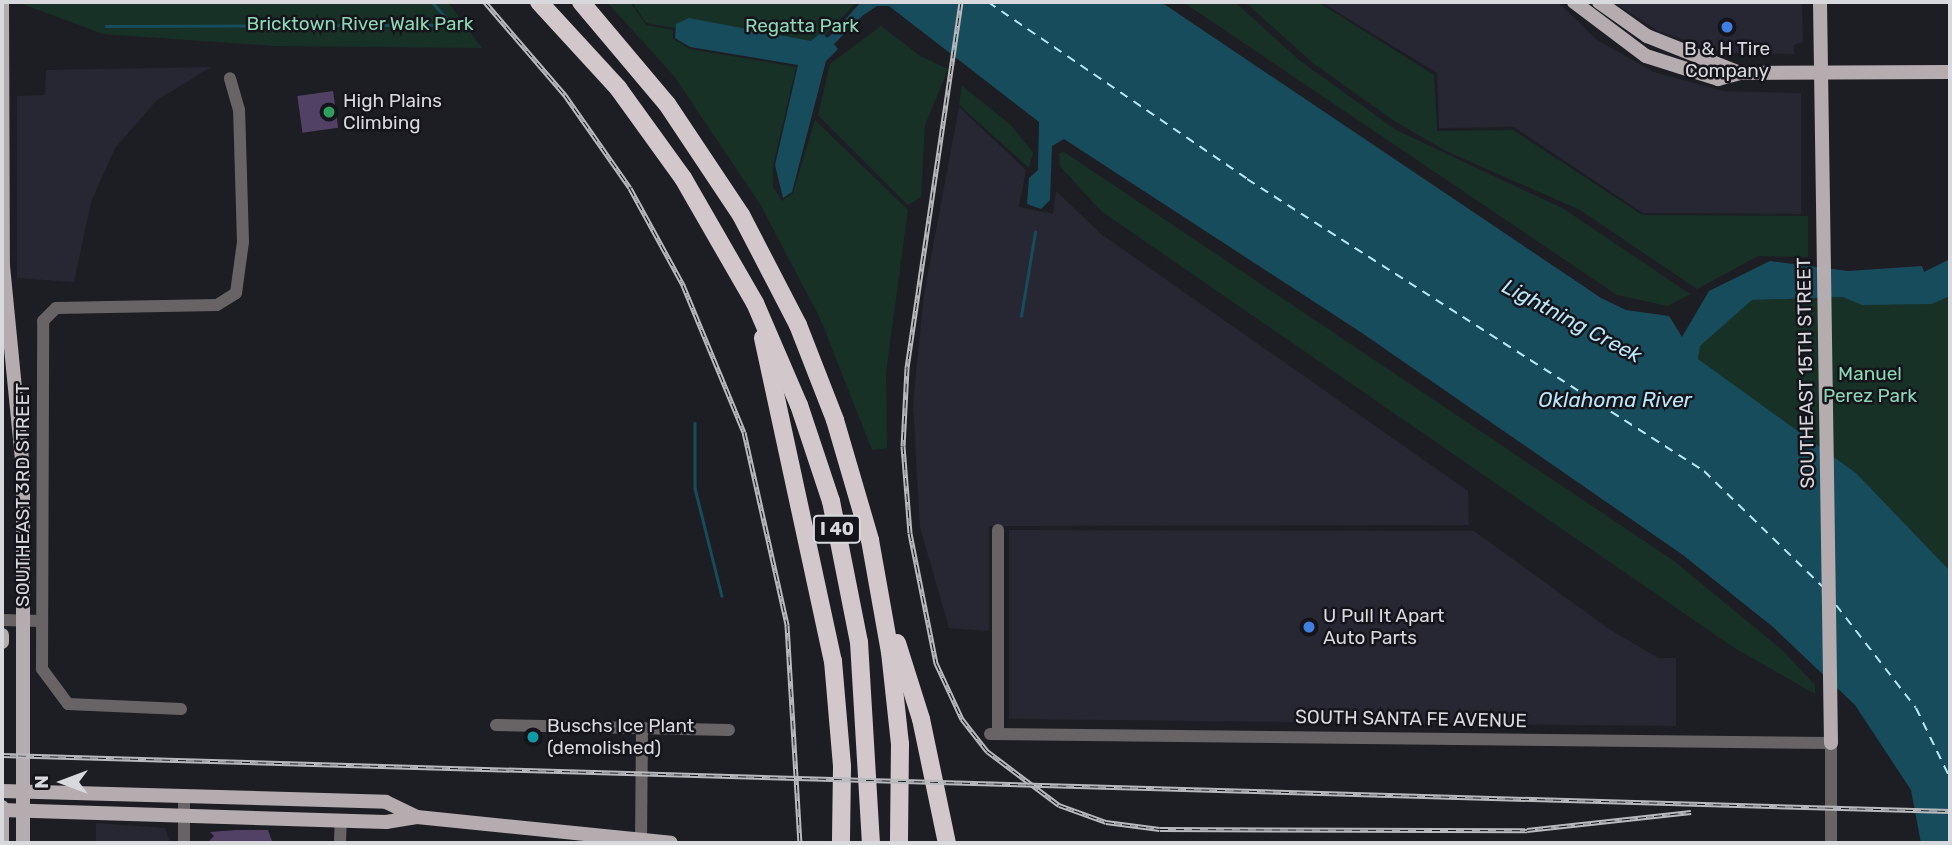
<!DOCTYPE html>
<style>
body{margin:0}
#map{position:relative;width:1952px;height:845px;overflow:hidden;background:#1d1e23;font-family:Rubik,sans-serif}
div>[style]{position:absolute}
.built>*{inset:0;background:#262732}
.green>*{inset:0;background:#183126}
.water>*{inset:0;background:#164c5c}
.stream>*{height:2.5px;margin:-1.25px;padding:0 1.25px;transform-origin:1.25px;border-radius:1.25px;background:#164c5c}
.ferry>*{height:2px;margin-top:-1px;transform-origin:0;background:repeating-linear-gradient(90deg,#b7e7f8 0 9px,transparent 0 16px)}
.building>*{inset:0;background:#504165;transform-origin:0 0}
.minor>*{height:12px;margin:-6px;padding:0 6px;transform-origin:6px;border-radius:6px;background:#686466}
.major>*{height:14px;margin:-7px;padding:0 7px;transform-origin:7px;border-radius:7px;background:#b4acae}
.highway>*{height:18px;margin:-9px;padding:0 9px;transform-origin:9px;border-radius:9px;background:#d2c8cb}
.rail>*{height:5px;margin-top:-2.5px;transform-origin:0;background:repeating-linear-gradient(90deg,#14141a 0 8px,#b9babe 0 16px);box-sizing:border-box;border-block:2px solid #b9babe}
.dots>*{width:19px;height:19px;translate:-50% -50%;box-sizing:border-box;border:4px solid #14141a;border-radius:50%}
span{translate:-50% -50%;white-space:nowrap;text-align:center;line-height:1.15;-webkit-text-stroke:5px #14141a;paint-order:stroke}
.shield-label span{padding:2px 5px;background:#14141a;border:2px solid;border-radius:5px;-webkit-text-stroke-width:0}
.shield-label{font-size:18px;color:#d8d9dd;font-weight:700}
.park-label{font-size:19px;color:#8ad8b6}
.poi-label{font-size:19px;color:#d8d9dd}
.left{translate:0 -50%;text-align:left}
.street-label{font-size:19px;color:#d8d9dd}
.water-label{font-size:21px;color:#b7e7f8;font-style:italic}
.frame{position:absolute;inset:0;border:4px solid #d8d9dd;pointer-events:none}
.north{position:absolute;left:28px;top:747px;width:70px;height:70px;-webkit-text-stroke:5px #14141a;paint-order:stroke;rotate:270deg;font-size:19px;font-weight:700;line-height:28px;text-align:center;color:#d8d9dd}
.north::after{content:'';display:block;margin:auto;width:24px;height:32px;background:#d8d9dd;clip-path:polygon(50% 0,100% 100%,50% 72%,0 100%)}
</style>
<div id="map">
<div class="built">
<div style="clip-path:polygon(1321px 2px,1558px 2px,1597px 40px,1654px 72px,1723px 91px,1801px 93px,1801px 214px,1643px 213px,1514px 127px,1439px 128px,1437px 73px)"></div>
<div style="clip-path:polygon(1613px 2px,1802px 2px,1803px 42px,1794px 45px,1794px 54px,1724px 53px,1658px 31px)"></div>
<div style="clip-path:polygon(211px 67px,157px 100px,115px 148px,91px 202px,74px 282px,17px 278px,17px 96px,45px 95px,46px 70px)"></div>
<div style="clip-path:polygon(959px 107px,1026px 170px,1019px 207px,1053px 214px,1056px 191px,1101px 234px,1468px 491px,1469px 525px,989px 526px,989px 631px,949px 628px,920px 527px,913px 403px,924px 295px)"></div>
<div style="clip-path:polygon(1009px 530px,1474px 531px,1609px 629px,1658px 658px,1676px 658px,1676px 726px,1009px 719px)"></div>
<div style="clip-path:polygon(96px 823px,165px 828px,170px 843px,96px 843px)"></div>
</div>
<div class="green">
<div style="clip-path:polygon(17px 2px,448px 2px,482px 48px,275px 46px,103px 34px)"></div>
<div style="clip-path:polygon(607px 2px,630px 2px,646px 25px,673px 30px,673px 39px,690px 49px,796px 67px,773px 166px,773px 187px,782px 201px,793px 193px,815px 120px,908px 210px,886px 372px,887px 448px,872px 450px,820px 318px,760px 204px,674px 76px)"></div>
<div style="clip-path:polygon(632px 2px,857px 2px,810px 51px,646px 23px)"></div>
<div style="clip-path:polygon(1183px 2px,1235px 2px,1299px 60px,1396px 130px,1564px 209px,1690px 294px,1668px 306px,1617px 295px)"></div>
<div style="clip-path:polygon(1245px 2px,1318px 2px,1434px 75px,1437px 131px,1513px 130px,1642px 215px,1808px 216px,1808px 257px,1758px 256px,1697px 289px,1580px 210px,1446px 151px,1393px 120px,1313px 63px)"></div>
<div style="clip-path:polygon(881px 26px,920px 56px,948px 69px,925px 125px,921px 197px,908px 205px,818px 115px,830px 64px)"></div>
<div style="clip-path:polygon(962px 86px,1011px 125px,1033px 153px,1029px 168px,959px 105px)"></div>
<div style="clip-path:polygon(1064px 152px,1674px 561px,1782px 650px,1815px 685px,1815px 694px,1733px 647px,1101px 211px,1060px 166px,1059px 153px)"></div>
<div style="clip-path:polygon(1950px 296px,1950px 571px,1856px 473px,1698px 360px,1700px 346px,1752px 300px,1843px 297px,1931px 304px)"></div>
</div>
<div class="water">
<div style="clip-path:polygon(861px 2px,1161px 2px,1601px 298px,1626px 310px,1669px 316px,1682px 337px,1709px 291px,1770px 261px,1848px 271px,1922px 266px,1924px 272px,1950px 259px,1950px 296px,1932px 304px,1862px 305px,1843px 297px,1752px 300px,1700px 346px,1698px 359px,1856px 473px,1950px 571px,1950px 843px,1921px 843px,1911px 790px,1855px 705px,1773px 627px,1683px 555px,1362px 333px,1064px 139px,1052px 146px,1050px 200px,1041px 209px,1027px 204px,1029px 178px,1038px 170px,1039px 122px,889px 6px,877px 6px,862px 16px,834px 44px,838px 49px,826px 61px,792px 192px,783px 198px,775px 165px,798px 65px,690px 47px,675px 38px,676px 24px,689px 18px,811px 41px,822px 32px,827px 38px,832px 34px)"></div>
</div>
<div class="stream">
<div style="left:432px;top:2px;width:31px;rotate:48deg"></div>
<div style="left:106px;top:26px;width:347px;rotate:-0.2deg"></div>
<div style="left:1021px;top:316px;width:85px;rotate:-80.5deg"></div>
<div style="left:695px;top:423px;width:65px;rotate:90deg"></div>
<div style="left:695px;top:488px;width:111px;rotate:76deg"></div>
</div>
<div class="ferry">
<div style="left:988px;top:2px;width:314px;rotate:34.3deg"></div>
<div style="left:1247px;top:179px;width:542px;rotate:32.58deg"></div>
<div style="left:1704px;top:471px;width:165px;rotate:44.3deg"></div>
<div style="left:1836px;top:605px;width:130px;rotate:52.2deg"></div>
<div style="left:1916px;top:708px;width:78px;rotate:64.1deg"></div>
</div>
<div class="building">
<div style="left:333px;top:91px;width:37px;height:36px;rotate:82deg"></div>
<div style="clip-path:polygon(236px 830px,268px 830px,272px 841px,207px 843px,214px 836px,210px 832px)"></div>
</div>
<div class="minor">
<div style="left:998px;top:530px;width:204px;rotate:90deg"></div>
<div style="left:2px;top:620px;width:40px;rotate:1.4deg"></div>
<div style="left:181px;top:709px;width:113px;rotate:-177.5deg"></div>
<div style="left:68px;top:704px;width:44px;rotate:-126.6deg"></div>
<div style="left:42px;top:669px;width:348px;rotate:-89.8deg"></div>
<div style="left:43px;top:321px;width:18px;rotate:-45deg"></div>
<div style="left:56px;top:308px;width:161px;rotate:-1.1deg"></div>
<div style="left:217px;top:305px;width:22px;rotate:-32deg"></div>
<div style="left:236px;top:293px;width:51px;rotate:-82.2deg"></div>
<div style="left:243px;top:242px;width:132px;rotate:-91.7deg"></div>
<div style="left:239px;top:110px;width:33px;rotate:-106deg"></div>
<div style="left:496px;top:725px;width:233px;rotate:1.2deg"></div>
<div style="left:990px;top:734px;width:841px;rotate:0.61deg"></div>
<div style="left:1831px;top:743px;width:100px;rotate:90deg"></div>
<div style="left:184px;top:843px;width:48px;rotate:-90deg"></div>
<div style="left:340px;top:843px;width:23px;rotate:-88deg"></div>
<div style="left:641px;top:843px;width:112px;rotate:-89.5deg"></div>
</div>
<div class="major">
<div style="left:2px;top:2px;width:264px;rotate:89.8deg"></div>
<div style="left:3px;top:266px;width:205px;rotate:84.4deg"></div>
<div style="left:23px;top:470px;width:373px;rotate:90deg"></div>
<div style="left:1574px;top:2px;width:90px;rotate:36.9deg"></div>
<div style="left:1646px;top:56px;width:76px;rotate:17.7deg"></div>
<div style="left:1718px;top:79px;width:23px;rotate:-15deg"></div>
<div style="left:1740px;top:73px;width:210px;rotate:-0.3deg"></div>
<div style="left:1599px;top:2px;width:59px;rotate:35.3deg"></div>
<div style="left:1647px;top:36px;width:100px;rotate:21.7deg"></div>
<div style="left:1820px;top:2px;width:741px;rotate:89.15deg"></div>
<div style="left:2px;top:635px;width:7px;rotate:90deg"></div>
<div style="left:2px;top:791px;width:384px;rotate:1.6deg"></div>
<div style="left:386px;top:802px;width:34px;rotate:26deg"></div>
<div style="left:2px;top:807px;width:36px;rotate:90deg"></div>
<div style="left:2px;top:810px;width:384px;rotate:1.8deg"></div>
<div style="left:386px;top:822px;width:31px;rotate:-9deg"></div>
<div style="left:417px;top:817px;width:255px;rotate:5.8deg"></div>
</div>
<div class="highway">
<div style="left:539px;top:2px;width:117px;rotate:47.4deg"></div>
<div style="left:618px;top:88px;width:111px;rotate:54.2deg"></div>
<div style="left:683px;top:178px;width:144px;rotate:60.1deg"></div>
<div style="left:755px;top:303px;width:111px;rotate:66.7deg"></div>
<div style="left:799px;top:405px;width:101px;rotate:71.6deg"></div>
<div style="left:831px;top:501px;width:144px;rotate:78.8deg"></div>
<div style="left:859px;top:642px;width:201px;rotate:86.6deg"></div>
<div style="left:581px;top:2px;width:133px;rotate:49.9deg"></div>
<div style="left:667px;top:104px;width:133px;rotate:56.3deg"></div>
<div style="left:741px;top:215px;width:124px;rotate:62.6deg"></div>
<div style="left:798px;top:325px;width:102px;rotate:68.7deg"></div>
<div style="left:835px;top:420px;width:125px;rotate:73.7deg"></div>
<div style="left:870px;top:540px;width:114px;rotate:79.9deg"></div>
<div style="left:890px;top:652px;width:93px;rotate:83.8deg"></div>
<div style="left:900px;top:744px;width:99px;rotate:90.6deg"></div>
<div style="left:763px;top:338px;width:330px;rotate:77.8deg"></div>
<div style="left:833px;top:661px;width:106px;rotate:85.1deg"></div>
<div style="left:842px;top:767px;width:76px;rotate:90.8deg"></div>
<div style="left:897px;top:643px;width:80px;rotate:72.5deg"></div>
<div style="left:921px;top:719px;width:127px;rotate:78.2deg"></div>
</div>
<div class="rail">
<div style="left:485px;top:2px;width:123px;rotate:49.3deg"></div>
<div style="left:565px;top:95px;width:113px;rotate:55deg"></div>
<div style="left:630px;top:188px;width:111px;rotate:61.3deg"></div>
<div style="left:683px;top:285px;width:159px;rotate:67.5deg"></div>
<div style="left:744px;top:432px;width:198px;rotate:77.4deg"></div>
<div style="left:787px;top:625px;width:218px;rotate:86.6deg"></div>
<div style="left:961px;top:2px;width:370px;rotate:98.4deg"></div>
<div style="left:907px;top:368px;width:78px;rotate:92.9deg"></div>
<div style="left:903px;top:446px;width:87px;rotate:85.4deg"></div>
<div style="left:910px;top:533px;width:133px;rotate:78.7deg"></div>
<div style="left:936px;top:663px;width:62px;rotate:65.1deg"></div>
<div style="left:962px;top:719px;width:41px;rotate:52deg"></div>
<div style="left:987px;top:751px;width:90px;rotate:36.9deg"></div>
<div style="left:1059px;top:805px;width:50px;rotate:19.9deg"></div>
<div style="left:1106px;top:822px;width:54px;rotate:7.4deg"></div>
<div style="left:1160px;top:829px;width:367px;rotate:0.2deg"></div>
<div style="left:1527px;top:830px;width:165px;rotate:-6.3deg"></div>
<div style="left:2px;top:755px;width:1949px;rotate:1.65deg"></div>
</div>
<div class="dots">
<div style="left:1727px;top:27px;background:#3f7fe0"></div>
<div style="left:329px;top:112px;background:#2e9e5b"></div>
<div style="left:1309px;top:627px;background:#3f7fe0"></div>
<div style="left:533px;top:737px;background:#0f9aa8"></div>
</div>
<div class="shield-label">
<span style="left:837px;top:529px">I 40</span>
</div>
<div class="park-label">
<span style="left:360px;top:24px">Bricktown River Walk Park</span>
<span style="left:802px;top:26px">Regatta Park</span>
<span style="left:1870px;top:385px">Manuel<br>Perez Park</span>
</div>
<div class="poi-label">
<span style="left:1727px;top:60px">B &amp; H Tire<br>Company</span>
<span class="left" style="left:343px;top:112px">High Plains<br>Climbing</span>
<span class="left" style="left:1323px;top:627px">U Pull It Apart<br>Auto Parts</span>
<span class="left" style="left:547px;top:737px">Buschs Ice Plant<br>(demolished)</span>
</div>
<div class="street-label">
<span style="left:1806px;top:373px;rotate:-91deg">SOUTHEAST 15TH STREET</span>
<span style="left:23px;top:495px;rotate:-90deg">SOUTHEAST 3RD STREET</span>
<span style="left:1411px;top:719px;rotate:1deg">SOUTH SANTA FE AVENUE</span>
</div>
<div class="water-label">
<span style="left:1572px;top:321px;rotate:28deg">Lightning Creek</span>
<span style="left:1615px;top:400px">Oklahoma River</span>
</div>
<div class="frame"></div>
<div class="north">N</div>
</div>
